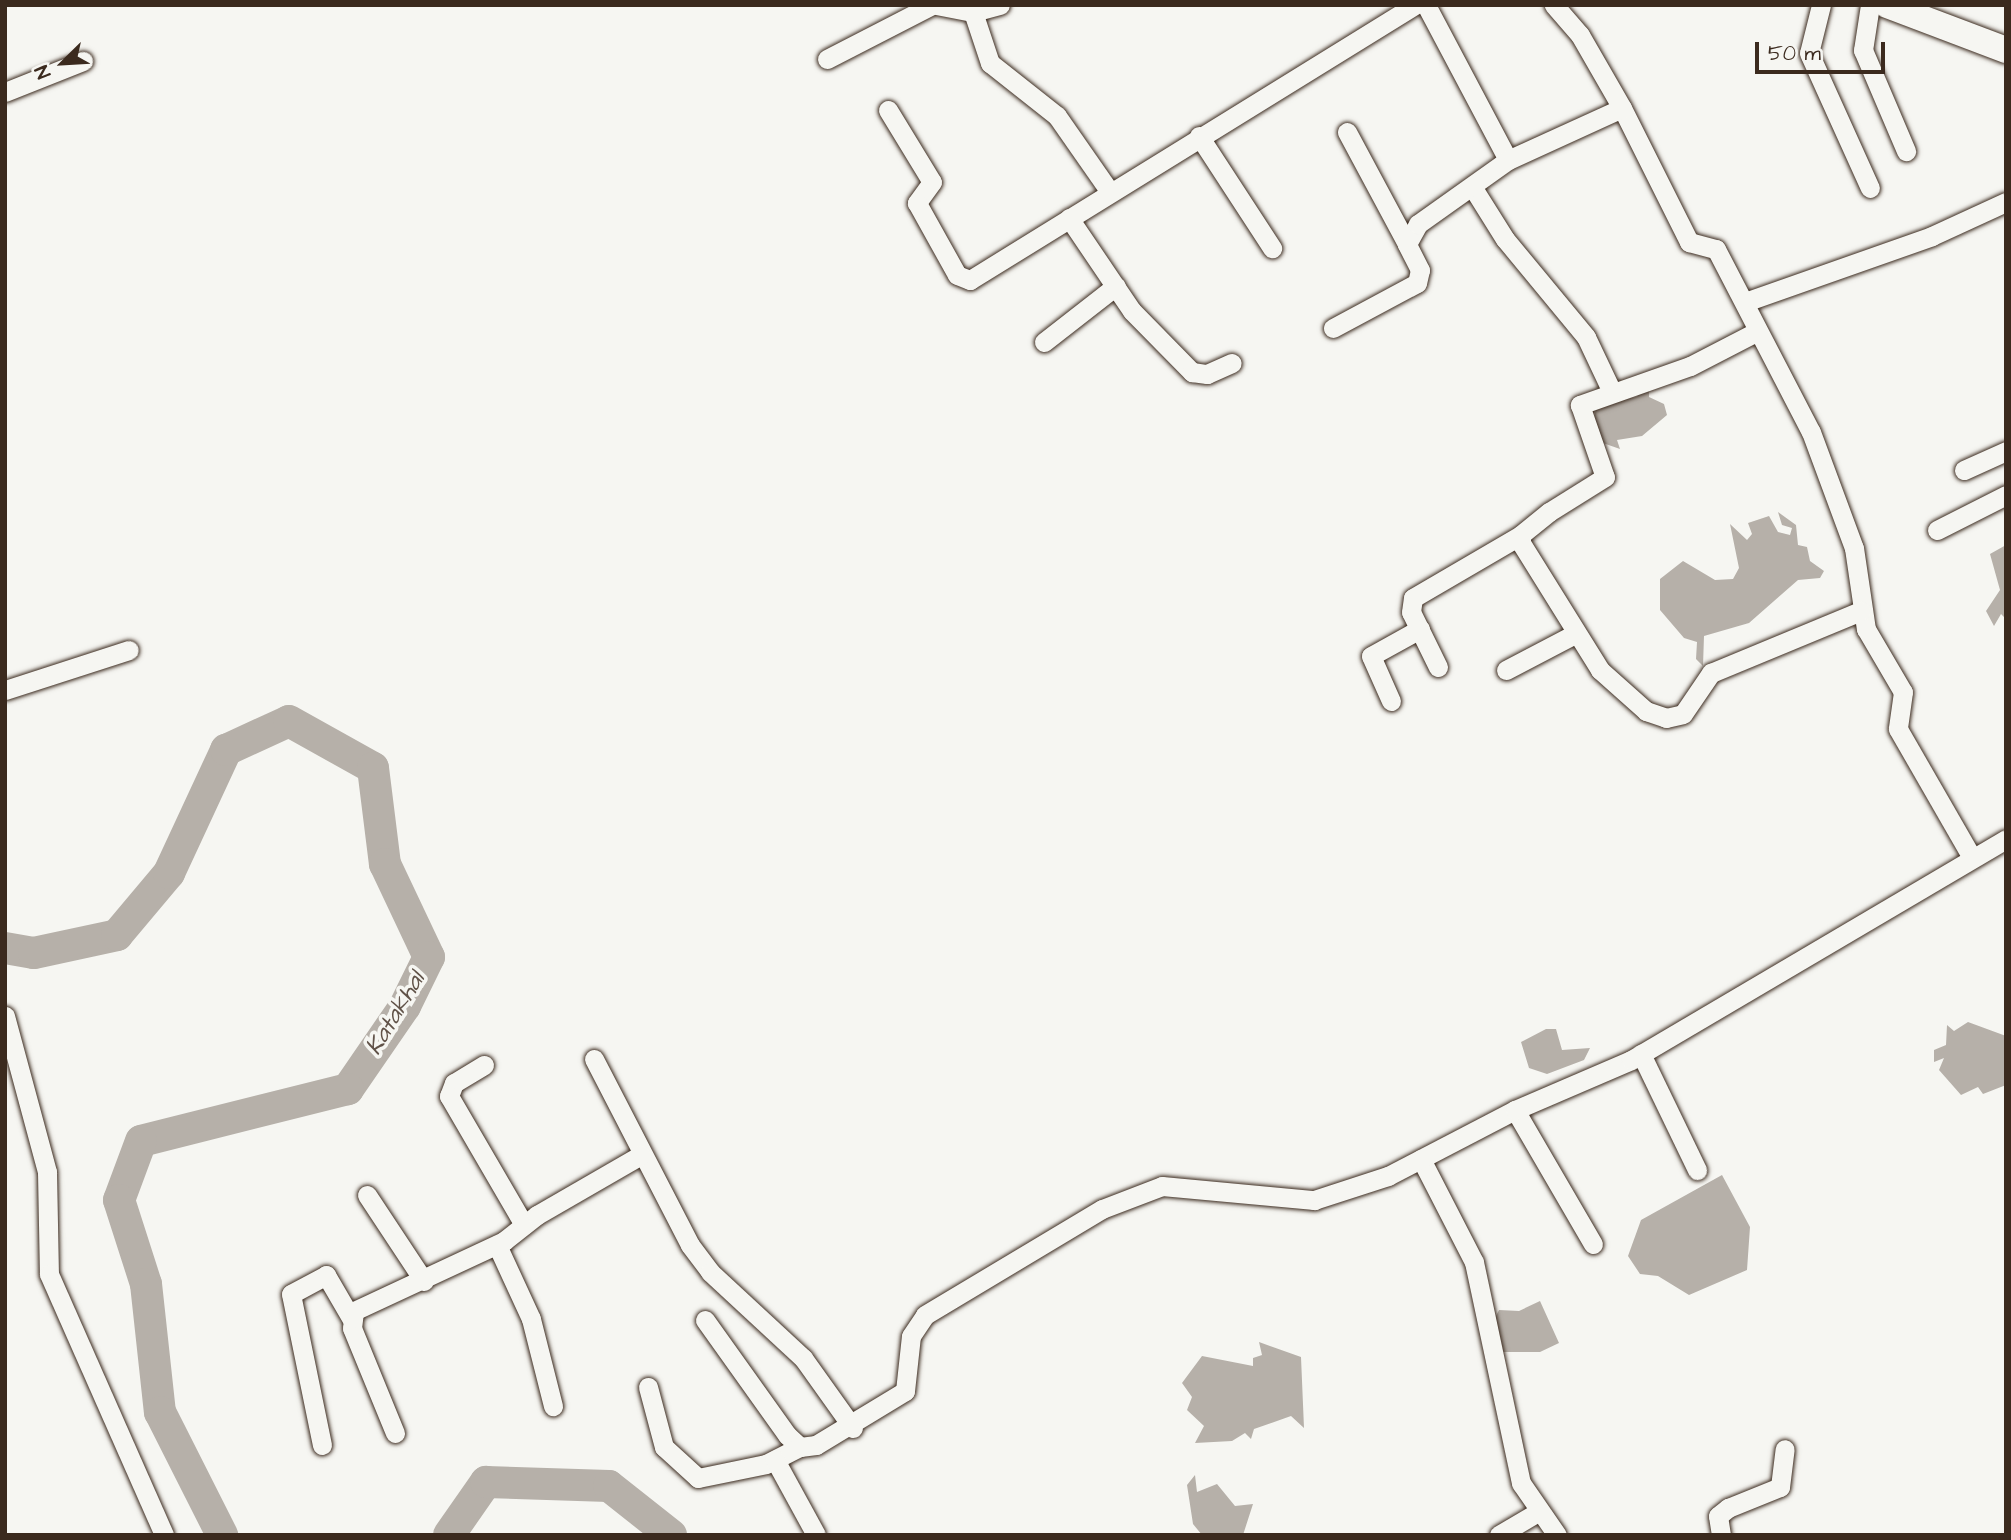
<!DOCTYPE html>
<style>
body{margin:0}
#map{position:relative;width:2011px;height:1540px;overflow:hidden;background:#f6f6f2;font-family:"Architects Daughter",sans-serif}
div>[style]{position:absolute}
.water>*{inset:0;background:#b6b0a9}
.river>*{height:32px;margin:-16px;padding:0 16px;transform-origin:16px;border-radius:16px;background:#b6b0a9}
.roads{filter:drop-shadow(0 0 2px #3b2a1e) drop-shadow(0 0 2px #3b2a1e)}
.street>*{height:19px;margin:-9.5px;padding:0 9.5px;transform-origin:9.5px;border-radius:9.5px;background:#f6f6f2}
.secondary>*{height:26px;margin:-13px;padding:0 13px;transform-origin:13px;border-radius:13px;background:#f6f6f2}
span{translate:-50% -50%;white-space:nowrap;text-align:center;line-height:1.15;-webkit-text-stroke:7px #f6f6f2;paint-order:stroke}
.water-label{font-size:24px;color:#605248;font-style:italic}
.frame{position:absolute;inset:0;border:7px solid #3b2a1e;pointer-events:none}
.north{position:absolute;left:28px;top:28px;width:70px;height:70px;-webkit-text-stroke:5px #f6f6f2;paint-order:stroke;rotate:246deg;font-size:19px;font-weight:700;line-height:28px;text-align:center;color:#3b2a1e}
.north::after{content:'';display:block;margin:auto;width:24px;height:32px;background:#3b2a1e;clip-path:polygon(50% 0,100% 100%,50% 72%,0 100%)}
.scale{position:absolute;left:1755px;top:42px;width:130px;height:32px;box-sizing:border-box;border:4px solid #3b2a1e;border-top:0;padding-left:9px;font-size:21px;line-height:24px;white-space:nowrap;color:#3b2a1e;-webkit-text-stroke:5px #f6f6f2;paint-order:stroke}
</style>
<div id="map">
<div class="water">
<div style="clip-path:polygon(1649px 386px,1649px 397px,1664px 404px,1667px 415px,1642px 436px,1617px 440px,1620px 449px,1600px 442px,1593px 423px,1597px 404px,1636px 397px)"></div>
<div style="clip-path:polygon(1778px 512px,1796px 525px,1798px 545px,1807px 547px,1810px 561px,1824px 571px,1820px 578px,1798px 580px,1749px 623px,1704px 636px,1703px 666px,1696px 659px,1697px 642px,1684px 638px,1660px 610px,1660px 579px,1683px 561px,1715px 580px,1733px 579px,1739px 568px,1730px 524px,1747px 540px,1752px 534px,1748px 523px,1769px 516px,1778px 532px,1790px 535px,1792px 528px,1782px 525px)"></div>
<div style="clip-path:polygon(2006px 545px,2006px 619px,2001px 614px,1994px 626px,1986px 611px,2000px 590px,1990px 554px)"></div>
<div style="clip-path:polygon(1968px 1022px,2006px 1036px,2006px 1085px,1983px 1094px,1978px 1087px,1961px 1095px,1939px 1070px,1944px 1058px,1934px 1062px,1934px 1050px,1946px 1045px,1947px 1025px,1954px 1031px)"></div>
<div style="clip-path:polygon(1546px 1029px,1556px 1029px,1562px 1050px,1590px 1048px,1584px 1060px,1547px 1074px,1529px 1068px,1521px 1042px)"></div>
<div style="clip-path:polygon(1722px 1175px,1750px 1227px,1747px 1270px,1689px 1295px,1658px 1276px,1640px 1274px,1628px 1256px,1641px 1220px)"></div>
<div style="clip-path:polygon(1540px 1301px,1559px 1343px,1540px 1352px,1493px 1352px,1488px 1332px,1499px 1310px,1519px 1311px)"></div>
<div style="clip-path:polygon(1259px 1342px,1301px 1357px,1304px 1428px,1291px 1416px,1254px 1429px,1251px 1439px,1245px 1433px,1232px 1441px,1195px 1443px,1204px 1426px,1187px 1410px,1192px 1397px,1182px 1383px,1202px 1356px,1253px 1366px,1253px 1358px,1262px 1355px)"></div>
<div style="clip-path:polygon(1195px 1475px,1197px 1492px,1217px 1484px,1235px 1506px,1253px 1504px,1243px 1535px,1202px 1535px,1193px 1524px,1187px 1485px)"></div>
</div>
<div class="river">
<div style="left:5px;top:948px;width:29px;rotate:10deg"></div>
<div style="left:34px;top:953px;width:85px;rotate:-12.2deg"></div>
<div style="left:117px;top:935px;width:81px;rotate:-50deg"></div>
<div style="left:169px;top:873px;width:136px;rotate:-65.1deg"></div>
<div style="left:226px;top:750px;width:69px;rotate:-24.7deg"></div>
<div style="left:289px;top:721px;width:96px;rotate:29.2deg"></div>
<div style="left:373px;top:768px;width:97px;rotate:82.9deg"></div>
<div style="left:385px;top:864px;width:103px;rotate:64.7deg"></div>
<div style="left:429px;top:957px;width:55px;rotate:116.1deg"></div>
<div style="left:405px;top:1006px;width:101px;rotate:124.5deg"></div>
<div style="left:348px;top:1089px;width:213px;rotate:165.9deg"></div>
<div style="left:141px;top:1141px;width:63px;rotate:110.4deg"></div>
<div style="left:119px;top:1200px;width:88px;rotate:72.2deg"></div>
<div style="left:146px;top:1284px;width:129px;rotate:83.8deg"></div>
<div style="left:160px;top:1412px;width:138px;rotate:63.2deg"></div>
<div style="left:449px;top:1535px;width:65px;rotate:-55.1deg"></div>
<div style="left:486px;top:1482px;width:123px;rotate:1.9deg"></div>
<div style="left:609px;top:1486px;width:79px;rotate:38.3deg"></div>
</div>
<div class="roads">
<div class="street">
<div style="left:936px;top:5px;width:38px;rotate:11deg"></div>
<div style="left:973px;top:12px;width:28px;rotate:-15deg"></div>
<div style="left:1426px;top:5px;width:175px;rotate:62.1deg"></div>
<div style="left:1821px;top:5px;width:49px;rotate:104deg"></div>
<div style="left:1809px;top:53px;width:148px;rotate:65.7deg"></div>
<div style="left:1870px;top:5px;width:46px;rotate:98.8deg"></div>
<div style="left:1863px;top:50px;width:110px;rotate:66.9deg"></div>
<div style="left:973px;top:12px;width:54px;rotate:71.6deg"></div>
<div style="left:990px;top:63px;width:85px;rotate:38.3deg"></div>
<div style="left:1057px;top:116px;width:93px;rotate:55.1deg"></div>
<div style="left:827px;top:59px;width:118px;rotate:-27.2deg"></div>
<div style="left:5px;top:92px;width:84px;rotate:-21.7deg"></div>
<div style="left:1622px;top:108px;width:150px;rotate:63.4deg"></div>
<div style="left:1689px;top:242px;width:28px;rotate:15deg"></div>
<div style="left:1716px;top:249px;width:206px;rotate:62.6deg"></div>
<div style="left:1811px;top:432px;width:124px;rotate:69.7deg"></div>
<div style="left:1854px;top:548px;width:82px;rotate:81.6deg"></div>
<div style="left:1866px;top:629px;width:73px;rotate:59.6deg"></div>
<div style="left:1903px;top:692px;width:37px;rotate:98deg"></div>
<div style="left:1898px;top:729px;width:146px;rotate:60.1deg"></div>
<div style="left:888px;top:110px;width:84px;rotate:58.6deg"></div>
<div style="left:932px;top:182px;width:26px;rotate:126deg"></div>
<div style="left:917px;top:203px;width:82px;rotate:60.9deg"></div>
<div style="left:957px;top:275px;width:14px;rotate:21deg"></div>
<div style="left:970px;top:280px;width:523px;rotate:-31.72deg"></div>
<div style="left:1347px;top:132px;width:127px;rotate:61.8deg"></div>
<div style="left:1199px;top:136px;width:134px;rotate:56.9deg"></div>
<div style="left:1473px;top:188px;width:60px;rotate:57.9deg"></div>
<div style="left:1505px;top:239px;width:127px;rotate:50.4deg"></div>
<div style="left:1586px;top:337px;width:61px;rotate:64.7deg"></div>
<div style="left:1069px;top:218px;width:112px;rotate:55.9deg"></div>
<div style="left:1132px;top:311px;width:86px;rotate:45.5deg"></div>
<div style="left:1192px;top:372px;width:15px;rotate:8deg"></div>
<div style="left:1207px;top:374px;width:27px;rotate:-24deg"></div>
<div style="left:1745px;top:302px;width:198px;rotate:-19.4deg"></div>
<div style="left:1932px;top:236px;width:81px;rotate:-24.7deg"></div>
<div style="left:1333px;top:328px;width:95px;rotate:-28.2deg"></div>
<div style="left:1417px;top:283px;width:13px;rotate:-77deg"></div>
<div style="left:1420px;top:270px;width:29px;rotate:-117deg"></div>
<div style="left:1407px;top:244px;width:23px;rotate:-61deg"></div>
<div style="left:1418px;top:224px;width:110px;rotate:-35.4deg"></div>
<div style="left:1508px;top:160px;width:125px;rotate:-24.5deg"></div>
<div style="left:1622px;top:108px;width:84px;rotate:-119.9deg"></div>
<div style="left:1580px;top:35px;width:40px;rotate:-131deg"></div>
<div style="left:1756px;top:332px;width:74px;rotate:152.7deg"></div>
<div style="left:1690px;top:366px;width:117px;rotate:160.5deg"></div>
<div style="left:1580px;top:405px;width:76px;rotate:70.9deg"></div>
<div style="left:1605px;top:477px;width:66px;rotate:148deg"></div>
<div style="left:1549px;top:512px;width:36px;rotate:141deg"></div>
<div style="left:1521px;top:535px;width:8px;rotate:90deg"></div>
<div style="left:1521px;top:543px;width:150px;rotate:58.1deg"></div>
<div style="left:1600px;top:670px;width:62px;rotate:41.7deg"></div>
<div style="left:1646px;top:711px;width:21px;rotate:19deg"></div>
<div style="left:1666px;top:718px;width:17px;rotate:-13deg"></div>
<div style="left:1683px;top:714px;width:50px;rotate:-55.7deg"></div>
<div style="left:1711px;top:673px;width:162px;rotate:-22.5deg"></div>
<div style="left:1044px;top:342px;width:91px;rotate:-37.9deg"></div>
<div style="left:1964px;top:470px;width:46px;rotate:-24.3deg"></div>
<div style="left:1937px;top:530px;width:77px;rotate:-26.9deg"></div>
<div style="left:1438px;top:667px;width:61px;rotate:-116.1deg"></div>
<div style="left:1411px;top:612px;width:14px;rotate:-82deg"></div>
<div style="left:1413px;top:598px;width:125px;rotate:-30.3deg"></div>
<div style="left:1506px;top:670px;width:76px;rotate:-27.6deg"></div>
<div style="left:5px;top:690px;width:130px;rotate:-17.9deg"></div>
<div style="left:1391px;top:701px;width:49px;rotate:-114deg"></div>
<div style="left:1371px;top:656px;width:56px;rotate:-28.9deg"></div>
<div style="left:5px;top:1016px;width:162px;rotate:74.9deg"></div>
<div style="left:47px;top:1172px;width:102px;rotate:88.9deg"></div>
<div style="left:49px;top:1274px;width:285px;rotate:66.2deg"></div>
<div style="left:1641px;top:1054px;width:129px;rotate:64.2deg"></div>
<div style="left:594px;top:1059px;width:209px;rotate:62.7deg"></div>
<div style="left:690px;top:1245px;width:34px;rotate:53deg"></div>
<div style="left:710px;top:1272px;width:127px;rotate:42.8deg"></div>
<div style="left:803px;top:1358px;width:86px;rotate:54.5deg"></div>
<div style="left:484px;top:1065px;width:35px;rotate:149deg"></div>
<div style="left:454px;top:1083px;width:14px;rotate:111deg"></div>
<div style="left:449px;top:1096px;width:149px;rotate:59.8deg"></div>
<div style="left:1515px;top:1110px;width:155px;rotate:59.8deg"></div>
<div style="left:1421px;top:1159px;width:116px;rotate:62.8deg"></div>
<div style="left:1474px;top:1262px;width:226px;rotate:78deg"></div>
<div style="left:1521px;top:1483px;width:63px;rotate:55.3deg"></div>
<div style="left:367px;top:1195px;width:103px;rotate:56.5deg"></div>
<div style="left:497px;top:1245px;width:81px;rotate:65.3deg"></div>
<div style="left:531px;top:1319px;width:90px;rotate:75.8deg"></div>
<div style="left:705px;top:1320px;width:141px;rotate:54.5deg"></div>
<div style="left:787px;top:1435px;width:18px;rotate:43deg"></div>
<div style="left:800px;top:1447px;width:16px;rotate:-7deg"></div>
<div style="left:816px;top:1445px;width:104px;rotate:-31.2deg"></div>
<div style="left:905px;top:1391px;width:55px;rotate:-83.8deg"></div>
<div style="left:911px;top:1336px;width:25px;rotate:-56deg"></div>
<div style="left:925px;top:1315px;width:206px;rotate:-30.9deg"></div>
<div style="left:1102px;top:1209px;width:64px;rotate:-21deg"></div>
<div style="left:1162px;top:1186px;width:153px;rotate:5.3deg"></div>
<div style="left:1314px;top:1200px;width:78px;rotate:-18deg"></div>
<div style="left:1388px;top:1176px;width:143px;rotate:-27.5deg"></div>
<div style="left:1515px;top:1110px;width:126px;rotate:-23.3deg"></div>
<div style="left:1631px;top:1060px;width:435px;rotate:-30.5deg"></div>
<div style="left:648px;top:1387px;width:62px;rotate:75.1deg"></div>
<div style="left:664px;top:1447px;width:46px;rotate:42.4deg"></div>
<div style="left:698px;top:1478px;width:69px;rotate:-11.6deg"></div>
<div style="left:766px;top:1464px;width:38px;rotate:-27deg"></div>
<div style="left:395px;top:1433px;width:113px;rotate:-112.3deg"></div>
<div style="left:352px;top:1328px;width:17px;rotate:-83deg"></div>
<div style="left:354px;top:1311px;width:166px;rotate:-25deg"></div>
<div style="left:504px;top:1241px;width:42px;rotate:-38.2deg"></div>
<div style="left:537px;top:1215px;width:120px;rotate:-30deg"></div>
<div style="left:322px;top:1445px;width:154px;rotate:-101.6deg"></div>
<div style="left:291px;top:1294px;width:40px;rotate:-28deg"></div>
<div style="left:326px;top:1275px;width:50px;rotate:59.8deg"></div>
<div style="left:775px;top:1460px;width:85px;rotate:61.3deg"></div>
<div style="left:1499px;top:1535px;width:43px;rotate:-30.7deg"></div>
<div style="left:1721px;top:1535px;width:19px;rotate:-99deg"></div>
<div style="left:1718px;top:1516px;width:13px;rotate:-39deg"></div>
<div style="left:1728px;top:1508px;width:56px;rotate:-22deg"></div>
<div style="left:1780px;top:1487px;width:38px;rotate:-83deg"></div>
</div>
<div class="secondary">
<div style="left:1887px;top:5px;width:127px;rotate:20.7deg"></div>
</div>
</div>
<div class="water-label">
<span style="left:396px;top:1014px;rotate:-59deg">Katakhal</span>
</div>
<div class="frame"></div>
<div class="north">N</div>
<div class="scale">50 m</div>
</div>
